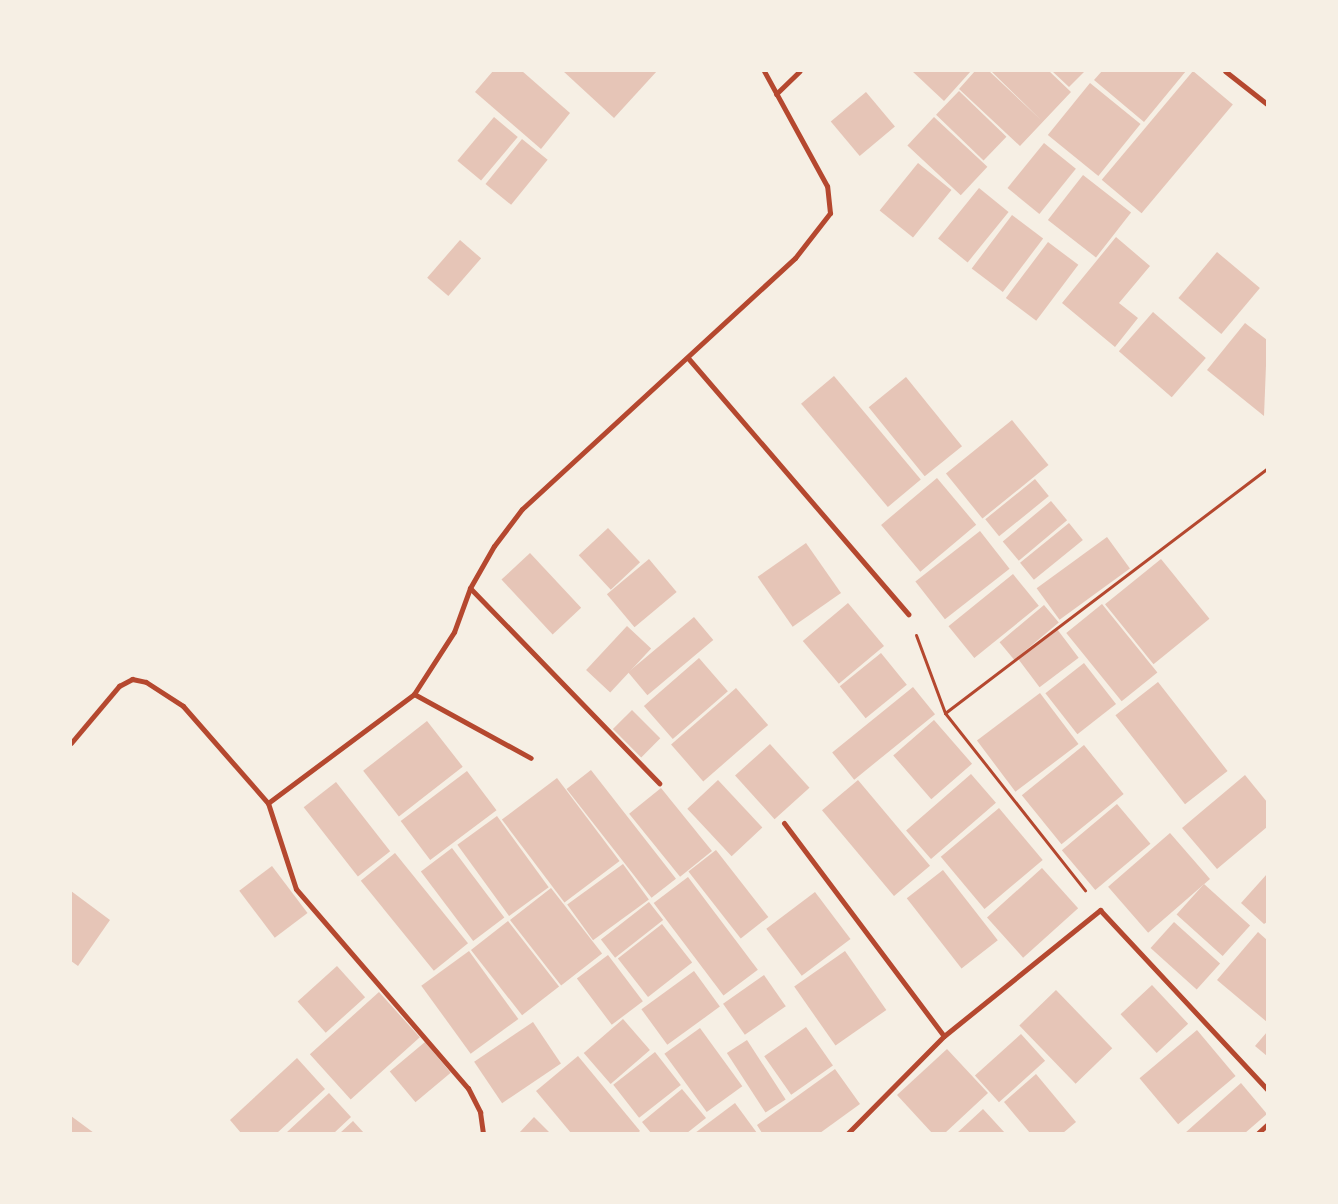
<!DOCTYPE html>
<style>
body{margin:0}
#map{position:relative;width:1338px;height:1204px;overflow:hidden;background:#f6efe4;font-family:"Sofia Sans Condensed",sans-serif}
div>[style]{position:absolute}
.building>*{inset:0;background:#e6c5b7;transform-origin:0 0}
.path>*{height:3px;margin:-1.5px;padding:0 1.5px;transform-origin:1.5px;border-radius:1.5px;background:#b5482f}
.minor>*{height:5px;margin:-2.5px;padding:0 2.5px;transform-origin:2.5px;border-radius:2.5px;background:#b5482f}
span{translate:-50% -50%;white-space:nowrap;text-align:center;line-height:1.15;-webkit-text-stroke:4.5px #f6efe4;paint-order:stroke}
.frame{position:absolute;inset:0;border:72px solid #f6efe4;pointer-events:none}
</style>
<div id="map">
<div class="building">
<div style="clip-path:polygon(493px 71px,522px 71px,570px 113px,541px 149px,475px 92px)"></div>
<div style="clip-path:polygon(563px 71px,657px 71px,614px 118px)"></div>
<div style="clip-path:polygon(912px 71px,971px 71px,944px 101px)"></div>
<div style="clip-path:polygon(975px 71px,989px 71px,1041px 120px,991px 71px,1049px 71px,1071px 92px,1020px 146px,959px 89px)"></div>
<div style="clip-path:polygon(1052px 71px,1085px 71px,1069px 87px)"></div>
<div style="clip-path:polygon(1102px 71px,1186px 71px,1144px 122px,1094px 80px)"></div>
<div style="left:1193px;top:71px;width:52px;height:142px;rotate:40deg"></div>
<div style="left:1090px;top:83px;width:65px;height:67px;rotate:39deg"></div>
<div style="left:959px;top:91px;width:66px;height:33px;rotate:44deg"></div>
<div style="left:866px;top:92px;width:45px;height:46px;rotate:50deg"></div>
<div style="left:494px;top:117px;width:31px;height:57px;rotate:40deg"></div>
<div style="left:934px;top:117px;width:73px;height:39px;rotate:43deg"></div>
<div style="left:522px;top:139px;width:33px;height:58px;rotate:39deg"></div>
<div style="left:1044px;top:143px;width:41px;height:58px;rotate:39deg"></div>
<div style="left:918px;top:163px;width:43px;height:61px;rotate:39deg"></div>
<div style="left:1083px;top:175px;width:61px;height:57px;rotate:38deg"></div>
<div style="left:979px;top:188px;width:38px;height:65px;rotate:39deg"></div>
<div style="left:1012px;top:215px;width:39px;height:67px;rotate:37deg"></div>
<div style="clip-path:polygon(1116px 237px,1150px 266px,1119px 303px,1138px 318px,1115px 347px,1062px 303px)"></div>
<div style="left:460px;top:240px;width:28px;height:50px;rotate:41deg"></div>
<div style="left:1048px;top:242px;width:38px;height:70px;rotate:37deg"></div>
<div style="left:1217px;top:252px;width:56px;height:60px;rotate:40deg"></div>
<div style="left:1153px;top:312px;width:70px;height:52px;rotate:41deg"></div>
<div style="clip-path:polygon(1245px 323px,1267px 340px,1264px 416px,1207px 370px)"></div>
<div style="left:834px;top:376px;width:135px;height:43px;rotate:50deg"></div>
<div style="left:906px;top:377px;width:89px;height:48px;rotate:51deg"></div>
<div style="left:1012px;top:420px;width:58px;height:85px;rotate:51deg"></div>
<div style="left:937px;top:478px;width:61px;height:73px;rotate:50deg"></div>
<div style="left:1035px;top:479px;width:22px;height:64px;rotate:51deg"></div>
<div style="left:1051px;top:501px;width:25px;height:63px;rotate:50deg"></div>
<div style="left:1069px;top:523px;width:22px;height:63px;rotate:51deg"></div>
<div style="left:608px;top:528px;width:47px;height:40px;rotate:47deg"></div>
<div style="left:980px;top:531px;width:48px;height:82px;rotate:52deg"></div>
<div style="left:1107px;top:537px;width:39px;height:87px;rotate:54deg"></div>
<div style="left:806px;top:543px;width:61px;height:59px;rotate:55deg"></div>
<div style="left:530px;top:553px;width:75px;height:39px;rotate:47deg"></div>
<div style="left:649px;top:559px;width:43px;height:55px;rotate:50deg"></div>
<div style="left:1161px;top:559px;width:77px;height:72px;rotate:51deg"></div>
<div style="left:1013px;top:574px;width:41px;height:83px;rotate:51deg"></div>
<div style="left:848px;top:603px;width:56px;height:59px;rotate:50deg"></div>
<div style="left:1102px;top:604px;width:88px;height:46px;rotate:51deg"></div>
<div style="left:1044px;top:605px;width:23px;height:58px;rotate:50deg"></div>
<div style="left:694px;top:617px;width:30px;height:86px;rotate:50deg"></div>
<div style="left:627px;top:626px;width:33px;height:60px;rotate:43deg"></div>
<div style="left:1057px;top:629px;width:36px;height:49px;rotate:53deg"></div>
<div style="left:881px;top:653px;width:41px;height:53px;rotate:51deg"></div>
<div style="left:699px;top:658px;width:44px;height:73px;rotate:49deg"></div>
<div style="left:1084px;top:663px;width:52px;height:49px;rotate:52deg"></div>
<div style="left:1158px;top:682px;width:113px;height:54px;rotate:52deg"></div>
<div style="left:913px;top:687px;width:35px;height:104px;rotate:51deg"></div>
<div style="left:736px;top:688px;width:49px;height:86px;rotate:49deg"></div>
<div style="left:1040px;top:693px;width:64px;height:79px;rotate:53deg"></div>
<div style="left:632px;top:710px;width:40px;height:27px;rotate:45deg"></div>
<div style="left:934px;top:720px;width:58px;height:54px;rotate:49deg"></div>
<div style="left:427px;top:721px;width:58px;height:81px;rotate:52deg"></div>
<div style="left:770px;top:744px;width:59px;height:47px;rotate:48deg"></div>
<div style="left:1084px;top:745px;width:63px;height:80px;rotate:51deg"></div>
<div style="left:591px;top:770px;width:138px;height:31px;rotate:52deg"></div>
<div style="left:467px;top:771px;width:49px;height:83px;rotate:53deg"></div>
<div style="left:971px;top:774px;width:38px;height:86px;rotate:49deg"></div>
<div style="clip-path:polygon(1245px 775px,1267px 802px,1267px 827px,1217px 869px,1182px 828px)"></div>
<div style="left:557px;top:778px;width:104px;height:69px;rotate:53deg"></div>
<div style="left:718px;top:780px;width:65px;height:42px;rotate:47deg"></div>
<div style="left:858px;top:780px;width:112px;height:47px;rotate:50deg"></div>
<div style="left:336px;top:782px;width:88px;height:41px;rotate:52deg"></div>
<div style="left:661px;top:788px;width:81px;height:41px;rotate:51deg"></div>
<div style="left:1117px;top:804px;width:52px;height:72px;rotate:50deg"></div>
<div style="left:999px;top:808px;width:68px;height:76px;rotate:50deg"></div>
<div style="left:497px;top:816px;width:88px;height:49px;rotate:54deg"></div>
<div style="left:1170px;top:833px;width:61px;height:82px;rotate:49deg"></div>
<div style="left:452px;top:848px;width:87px;height:39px;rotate:53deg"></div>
<div style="left:716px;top:850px;width:85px;height:35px;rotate:52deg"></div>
<div style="left:395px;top:853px;width:116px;height:44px;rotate:51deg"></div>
<div style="left:623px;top:864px;width:44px;height:69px;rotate:54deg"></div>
<div style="left:272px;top:866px;width:59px;height:41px;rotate:53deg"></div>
<div style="left:1042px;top:868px;width:54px;height:74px;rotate:48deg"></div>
<div style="left:943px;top:870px;width:89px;height:46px;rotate:52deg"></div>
<div style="clip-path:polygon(1267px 874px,1267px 922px,1264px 924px,1241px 903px)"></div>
<div style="left:688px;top:877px;width:116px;height:43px;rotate:53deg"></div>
<div style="left:1204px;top:884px;width:62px;height:41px;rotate:42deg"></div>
<div style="left:551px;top:888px;width:83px;height:52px;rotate:52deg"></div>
<div style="clip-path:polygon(71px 891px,110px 920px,78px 966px,71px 961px)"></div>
<div style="left:815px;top:892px;width:59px;height:61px;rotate:53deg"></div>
<div style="left:649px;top:902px;width:23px;height:61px;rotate:52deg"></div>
<div style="left:508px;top:921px;width:83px;height:47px;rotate:52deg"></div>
<div style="left:1174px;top:922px;width:62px;height:35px;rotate:42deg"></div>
<div style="left:662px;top:924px;width:49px;height:56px;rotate:52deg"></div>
<div style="clip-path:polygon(1258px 932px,1267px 940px,1267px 1022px,1217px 980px)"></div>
<div style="left:469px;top:951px;width:84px;height:59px;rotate:54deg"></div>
<div style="left:845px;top:951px;width:72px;height:62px;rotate:55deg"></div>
<div style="left:608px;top:955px;width:58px;height:39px;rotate:53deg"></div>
<div style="left:337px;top:966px;width:42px;height:53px;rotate:48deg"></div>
<div style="left:694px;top:971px;width:44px;height:65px;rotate:54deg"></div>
<div style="left:764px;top:975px;width:38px;height:50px;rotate:55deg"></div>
<div style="left:1152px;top:985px;width:53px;height:43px;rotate:47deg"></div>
<div style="left:1056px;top:990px;width:81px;height:51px;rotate:46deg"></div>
<div style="left:379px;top:992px;width:61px;height:93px;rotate:48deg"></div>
<div style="left:623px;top:1019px;width:41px;height:52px;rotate:49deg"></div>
<div style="left:533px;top:1022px;width:50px;height:71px;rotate:56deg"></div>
<div style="left:806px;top:1027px;width:47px;height:51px;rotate:55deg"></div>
<div style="left:700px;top:1028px;width:72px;height:44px;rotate:54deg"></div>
<div style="left:1197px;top:1030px;width:60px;height:75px;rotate:50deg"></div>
<div style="clip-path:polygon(1267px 1032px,1267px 1056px,1255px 1046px)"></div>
<div style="left:1021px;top:1034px;width:36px;height:62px;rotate:48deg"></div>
<div style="left:747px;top:1040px;width:71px;height:24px;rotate:57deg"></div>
<div style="left:425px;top:1042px;width:40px;height:46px;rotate:50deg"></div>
<div style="clip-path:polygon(947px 1049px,988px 1093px,945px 1133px,932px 1133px,897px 1095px)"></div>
<div style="left:655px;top:1052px;width:42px;height:53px;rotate:52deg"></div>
<div style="clip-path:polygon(578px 1056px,640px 1131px,638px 1133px,571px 1133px,536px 1091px)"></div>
<div style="clip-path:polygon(297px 1058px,325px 1089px,277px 1133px,241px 1133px,230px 1120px)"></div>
<div style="clip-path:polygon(835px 1069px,860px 1104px,820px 1133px,762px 1133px,757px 1125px)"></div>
<div style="clip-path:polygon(1036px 1074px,1076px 1122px,1063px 1133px,1030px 1133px,1004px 1102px)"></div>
<div style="clip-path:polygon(1241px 1083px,1267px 1114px,1245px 1133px,1185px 1133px)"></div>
<div style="clip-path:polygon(682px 1089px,706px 1118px,687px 1133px,651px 1133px,642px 1122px)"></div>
<div style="clip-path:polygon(329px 1093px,351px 1117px,334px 1133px,286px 1133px)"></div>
<div style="clip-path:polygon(735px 1103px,757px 1133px,695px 1133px)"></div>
<div style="clip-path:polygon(983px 1109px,1005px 1133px,957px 1133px)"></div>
<div style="clip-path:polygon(71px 1116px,94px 1133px,71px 1133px)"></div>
<div style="clip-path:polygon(534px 1117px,550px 1133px,519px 1133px)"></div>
<div style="clip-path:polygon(353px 1121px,364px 1133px,340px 1133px)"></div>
</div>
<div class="path">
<div style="left:916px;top:635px;width:83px;rotate:69.6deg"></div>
<div style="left:945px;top:713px;width:226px;rotate:51.7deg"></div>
<div style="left:945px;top:713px;width:404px;rotate:-37.2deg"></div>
</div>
<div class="minor">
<div style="left:1225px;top:71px;width:53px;rotate:38.2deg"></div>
<div style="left:776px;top:94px;width:33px;rotate:-44deg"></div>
<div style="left:688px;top:358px;width:338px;rotate:49.3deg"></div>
<div style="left:470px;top:588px;width:272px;rotate:45.9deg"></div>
<div style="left:414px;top:694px;width:133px;rotate:28.7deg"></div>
<div style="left:71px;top:743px;width:75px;rotate:-49.9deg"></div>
<div style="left:119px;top:686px;width:15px;rotate:-28deg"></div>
<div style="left:132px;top:679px;width:14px;rotate:12deg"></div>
<div style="left:146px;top:682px;width:44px;rotate:33deg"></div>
<div style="left:183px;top:706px;width:129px;rotate:48.8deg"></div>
<div style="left:268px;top:803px;width:182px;rotate:-36.7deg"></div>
<div style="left:414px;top:694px;width:74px;rotate:-57.2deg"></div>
<div style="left:454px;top:632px;width:47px;rotate:-70deg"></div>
<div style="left:470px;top:588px;width:48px;rotate:-60.3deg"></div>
<div style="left:494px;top:546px;width:46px;rotate:-52.9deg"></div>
<div style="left:522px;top:509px;width:371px;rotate:-42.6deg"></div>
<div style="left:795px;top:258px;width:57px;rotate:-52.1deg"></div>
<div style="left:830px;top:213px;width:27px;rotate:-96deg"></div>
<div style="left:827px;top:186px;width:131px;rotate:-118.7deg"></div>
<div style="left:268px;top:803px;width:90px;rotate:72deg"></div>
<div style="left:296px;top:889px;width:263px;rotate:49.2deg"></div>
<div style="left:468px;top:1088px;width:27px;rotate:63deg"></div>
<div style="left:480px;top:1112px;width:21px;rotate:82deg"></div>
<div style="left:784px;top:823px;width:266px;rotate:53.1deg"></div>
<div style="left:848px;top:1133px;width:136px;rotate:-45.3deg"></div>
<div style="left:944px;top:1036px;width:201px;rotate:-38.9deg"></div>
<div style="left:1100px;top:910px;width:245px;rotate:47deg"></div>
<div style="left:1258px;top:1133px;width:12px;rotate:-42deg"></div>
</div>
<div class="frame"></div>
</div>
